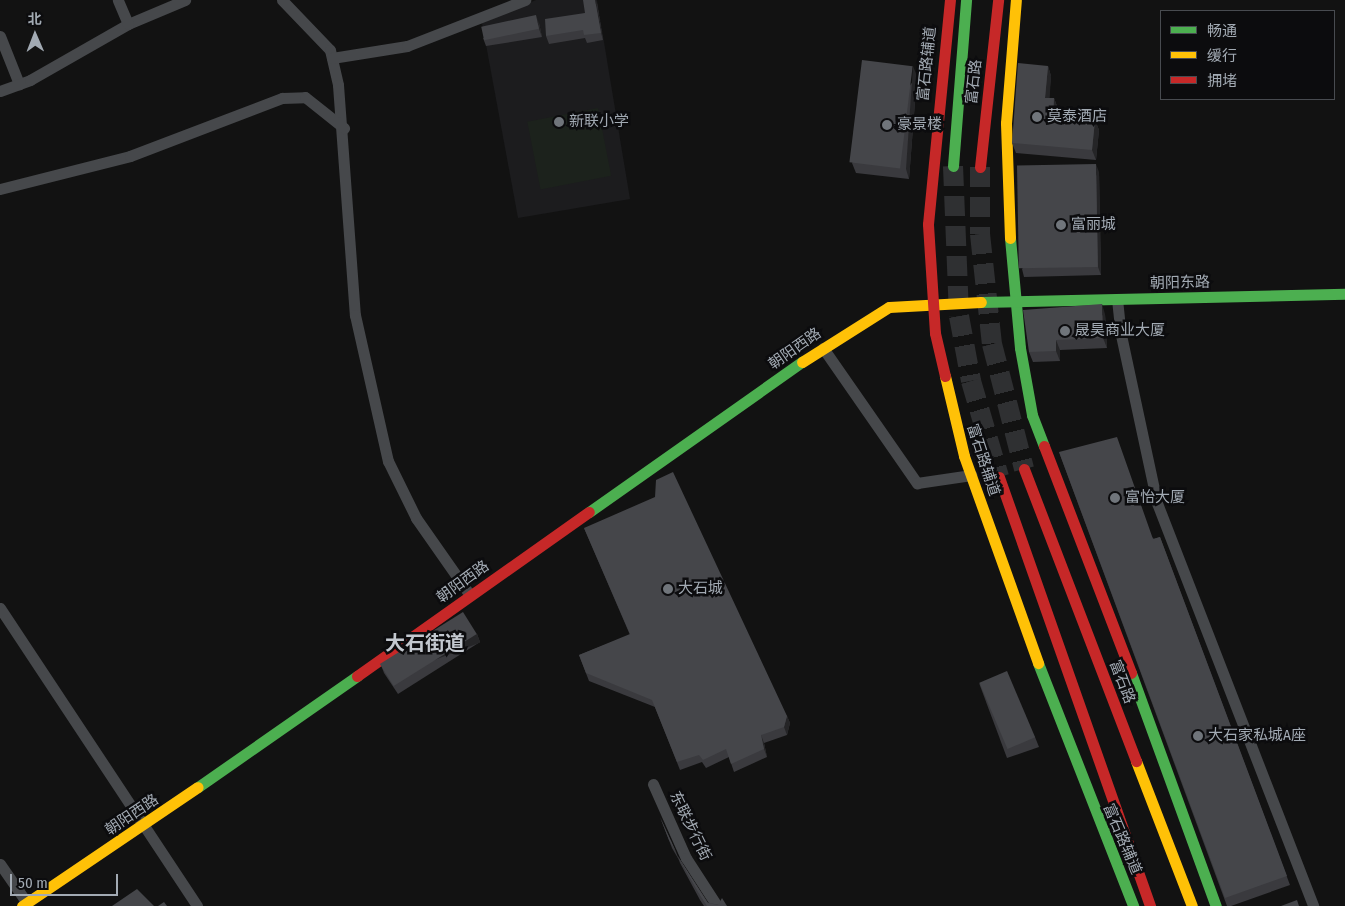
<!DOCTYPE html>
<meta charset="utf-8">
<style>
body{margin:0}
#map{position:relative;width:1345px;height:906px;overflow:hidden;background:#121212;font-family:"Fira Sans Condensed","Noto Sans SC",sans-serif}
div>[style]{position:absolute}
.built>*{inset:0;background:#1c1c1e}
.green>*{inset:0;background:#1c221c;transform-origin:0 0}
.highway-tunnel>*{height:20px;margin-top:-10px;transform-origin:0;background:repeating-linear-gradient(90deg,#2f3032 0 20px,transparent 0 30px)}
.street>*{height:11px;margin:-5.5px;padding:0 5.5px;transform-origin:5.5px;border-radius:5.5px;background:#46484b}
.fast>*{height:11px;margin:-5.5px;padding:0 5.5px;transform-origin:5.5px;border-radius:5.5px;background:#4caf50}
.slow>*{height:11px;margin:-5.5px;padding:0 5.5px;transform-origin:5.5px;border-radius:5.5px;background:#ffc107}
.jam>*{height:11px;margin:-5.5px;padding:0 5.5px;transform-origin:5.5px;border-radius:5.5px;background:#c62828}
.wall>*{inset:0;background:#3a3a3e}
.shaded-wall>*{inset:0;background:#252527;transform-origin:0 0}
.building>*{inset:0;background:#45464a;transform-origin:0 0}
.dots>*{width:14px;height:14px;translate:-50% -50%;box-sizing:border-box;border:2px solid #0c0c0e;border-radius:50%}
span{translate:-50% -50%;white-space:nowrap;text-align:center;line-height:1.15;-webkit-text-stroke:5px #0c0c0e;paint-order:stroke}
.street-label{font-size:15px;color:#a2aab3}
.poi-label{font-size:15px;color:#a2aab3}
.left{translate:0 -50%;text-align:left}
.district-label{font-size:20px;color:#c3c8cf;font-weight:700}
.legend{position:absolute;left:1160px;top:10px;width:175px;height:90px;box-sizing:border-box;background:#0c0c0e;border:1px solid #484b50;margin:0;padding:6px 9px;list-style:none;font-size:15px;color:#a2aab3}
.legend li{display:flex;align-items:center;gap:10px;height:25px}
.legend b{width:25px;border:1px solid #484b50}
.north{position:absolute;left:10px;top:10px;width:50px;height:50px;-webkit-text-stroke:4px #0c0c0e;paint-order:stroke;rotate:359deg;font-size:14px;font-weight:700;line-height:20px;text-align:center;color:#a2aab3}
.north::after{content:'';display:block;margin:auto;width:18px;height:22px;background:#a2aab3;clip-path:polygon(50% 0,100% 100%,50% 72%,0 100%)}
.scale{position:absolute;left:10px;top:874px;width:108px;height:22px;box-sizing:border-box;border:2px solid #a2aab3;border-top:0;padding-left:6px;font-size:15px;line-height:18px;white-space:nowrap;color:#a2aab3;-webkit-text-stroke:4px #0c0c0e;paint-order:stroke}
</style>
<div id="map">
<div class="built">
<div style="clip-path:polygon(536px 0,597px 0,630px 199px,518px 218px,482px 23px)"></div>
</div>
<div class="green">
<div style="left:598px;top:108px;width:69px;height:72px;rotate:79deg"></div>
</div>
<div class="highway-tunnel">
<div style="left:953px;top:166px;width:150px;rotate:87.7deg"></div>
<div style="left:959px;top:316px;width:66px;rotate:79.5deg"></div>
<div style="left:971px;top:381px;width:100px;rotate:73.7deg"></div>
<div style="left:980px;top:167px;width:67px;rotate:90deg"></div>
<div style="left:980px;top:234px;width:111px;rotate:83.8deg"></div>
<div style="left:992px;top:344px;width:129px;rotate:75.6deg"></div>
</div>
<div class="street">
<div style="left:282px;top:0;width:69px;rotate:46.2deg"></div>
<div style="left:330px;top:50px;width:36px;rotate:77deg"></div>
<div style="left:338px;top:85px;width:231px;rotate:85.8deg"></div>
<div style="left:355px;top:315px;width:150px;rotate:77.3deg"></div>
<div style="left:388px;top:461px;width:64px;rotate:63.8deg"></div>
<div style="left:416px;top:518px;width:94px;rotate:55deg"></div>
<div style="left:128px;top:24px;width:62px;rotate:-22.8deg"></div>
<div style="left:0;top:36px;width:52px;rotate:68.4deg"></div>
<div style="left:332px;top:58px;width:76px;rotate:-9.1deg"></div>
<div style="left:407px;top:46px;width:127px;rotate:-21.3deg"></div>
<div style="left:0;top:91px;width:32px;rotate:-20deg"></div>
<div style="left:30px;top:80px;width:113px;rotate:-29.7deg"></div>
<div style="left:128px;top:24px;width:26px;rotate:-113deg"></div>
<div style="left:0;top:189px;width:134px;rotate:-14.2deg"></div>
<div style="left:130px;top:156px;width:163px;rotate:-20.9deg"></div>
<div style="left:282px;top:98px;width:23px;rotate:-2deg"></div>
<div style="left:305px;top:97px;width:50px;rotate:38.5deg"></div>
<div style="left:1117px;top:299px;width:36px;rotate:84deg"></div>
<div style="left:1121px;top:335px;width:172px;rotate:77.9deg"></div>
<div style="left:1157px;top:503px;width:432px;rotate:68.8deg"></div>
<div style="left:823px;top:348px;width:165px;rotate:55.2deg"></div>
<div style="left:917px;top:483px;width:55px;rotate:-8.4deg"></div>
<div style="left:0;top:608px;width:357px;rotate:56.5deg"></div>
<div style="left:653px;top:784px;width:81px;rotate:66deg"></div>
<div style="left:686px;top:858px;width:57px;rotate:57.1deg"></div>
<div style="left:0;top:864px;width:47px;rotate:55.3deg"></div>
</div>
<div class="fast">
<div style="left:953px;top:166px;width:167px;rotate:-85.5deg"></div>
<div style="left:1010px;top:238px;width:110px;rotate:84.8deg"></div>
<div style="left:1020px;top:348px;width:68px;rotate:79.8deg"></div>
<div style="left:1032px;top:415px;width:33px;rotate:69deg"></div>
<div style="left:981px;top:302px;width:364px;rotate:-1.3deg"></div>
<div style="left:589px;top:512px;width:261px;rotate:-35.2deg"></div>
<div style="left:1038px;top:663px;width:261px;rotate:68.6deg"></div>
<div style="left:1131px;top:673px;width:248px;rotate:70deg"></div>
<div style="left:198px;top:787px;width:194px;rotate:-34.9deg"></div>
</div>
<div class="slow">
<div style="left:1010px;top:238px;width:115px;rotate:-92deg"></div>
<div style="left:1006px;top:123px;width:123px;rotate:-85.4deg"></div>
<div style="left:802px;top:362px;width:103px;rotate:-32.3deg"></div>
<div style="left:889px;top:307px;width:92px;rotate:-3.1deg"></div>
<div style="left:945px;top:376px;width:82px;rotate:76.6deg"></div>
<div style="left:964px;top:456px;width:220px;rotate:70.3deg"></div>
<div style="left:1136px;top:761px;width:155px;rotate:68.9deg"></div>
<div style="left:22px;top:906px;width:212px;rotate:-34.1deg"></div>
</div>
<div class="jam">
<div style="left:980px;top:167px;width:168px;rotate:-83.8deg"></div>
<div style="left:945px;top:376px;width:44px;rotate:-103.1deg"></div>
<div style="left:935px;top:333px;width:109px;rotate:-93.7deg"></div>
<div style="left:928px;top:224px;width:225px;rotate:-84.4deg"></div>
<div style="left:1044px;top:446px;width:243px;rotate:69deg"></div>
<div style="left:1024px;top:469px;width:313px;rotate:69deg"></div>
<div style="left:999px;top:477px;width:455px;rotate:70.6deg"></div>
<div style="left:357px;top:676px;width:284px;rotate:-35.3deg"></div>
</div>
<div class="wall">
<div style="clip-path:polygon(597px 3px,603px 40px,587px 43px,585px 38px,549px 44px,546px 36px,585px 13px)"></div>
<div style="clip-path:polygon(539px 23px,542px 37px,486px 46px,483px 38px)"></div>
<div style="clip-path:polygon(1048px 66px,1051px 76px,1049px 98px,1054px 98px,1058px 109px,1057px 116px,1095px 120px,1099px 130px,1096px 160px,1016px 153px,1012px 143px)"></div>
<div style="clip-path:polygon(917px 76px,909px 179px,856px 173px,852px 163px)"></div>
<div style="clip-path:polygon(1099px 172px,1101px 275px,1024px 277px,1022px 269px)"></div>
<div style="clip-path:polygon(1105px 314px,1107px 348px,1060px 350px,1060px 361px,1033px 362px,1029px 352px)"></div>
<div style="clip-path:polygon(1059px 452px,1154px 539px,1160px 537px,1290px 885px,1231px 906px,1227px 906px)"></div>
<div style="clip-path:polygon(584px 528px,787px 716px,790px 723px,787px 735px,764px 743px,767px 757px,734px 772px,729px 757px,706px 768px,702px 762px,680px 770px,655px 707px,589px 681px,579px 655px,630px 635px)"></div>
<div style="clip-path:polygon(477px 634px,480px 642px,398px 694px,384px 673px,381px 665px)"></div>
<div style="clip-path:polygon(979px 683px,1035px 737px,1039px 747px,1007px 758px)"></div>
<div style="clip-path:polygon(660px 817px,676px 852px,679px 860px,672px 848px)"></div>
<div style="clip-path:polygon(677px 855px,708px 903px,727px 906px,704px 906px,700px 900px,680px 863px)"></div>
</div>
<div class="shaded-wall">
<div style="clip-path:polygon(595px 0,596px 0,597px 3px,603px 40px,601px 33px)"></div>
<div style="clip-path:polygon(536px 15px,539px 23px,542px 37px,539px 29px)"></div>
<div style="clip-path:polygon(913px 66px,917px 76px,909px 179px,906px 169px)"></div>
<div style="clip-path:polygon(1048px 66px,1051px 76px,1049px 108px,1045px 98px)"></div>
<div style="clip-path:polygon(1054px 98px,1058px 109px,1057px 126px,1053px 116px)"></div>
<div style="clip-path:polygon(1095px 120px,1099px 130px,1096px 160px,1092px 150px)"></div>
<div style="clip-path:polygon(1096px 164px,1099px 172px,1101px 275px,1098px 267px)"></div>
<div style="clip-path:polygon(1102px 304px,1105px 314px,1107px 348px,1103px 338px)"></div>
<div style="clip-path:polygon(1056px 340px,1060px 350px,1060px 361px,1056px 351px)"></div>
<div style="left:477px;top:634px;width:9px;height:98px;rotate:69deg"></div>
<div style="clip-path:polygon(787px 716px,790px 723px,787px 735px,784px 727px)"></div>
<div style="clip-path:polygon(761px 735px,764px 743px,767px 757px,764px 749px)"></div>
</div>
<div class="building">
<div style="clip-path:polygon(583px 0,595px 0,601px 33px,584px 35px,583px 30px,546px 36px,545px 19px,585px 13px)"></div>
<div style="left:536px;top:15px;width:14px;height:56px;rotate:78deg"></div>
<div style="left:862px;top:60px;width:51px;height:103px;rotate:7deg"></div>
<div style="clip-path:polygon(1018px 63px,1048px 66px,1045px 98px,1054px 98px,1053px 116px,1095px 120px,1092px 150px,1012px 143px)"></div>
<div style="left:1096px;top:164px;width:103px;height:79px;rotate:89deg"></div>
<div style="clip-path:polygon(1102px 304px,1103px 338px,1056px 340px,1056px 351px,1029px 352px,1023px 310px)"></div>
<div style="clip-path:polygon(1117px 437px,1153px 539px,1160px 537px,1287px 876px,1225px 898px,1059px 452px)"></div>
<div style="clip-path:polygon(673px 472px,787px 716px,784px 727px,761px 735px,764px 749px,731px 764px,726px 749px,703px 760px,699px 755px,677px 762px,652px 700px,586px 673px,579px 655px,630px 634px,584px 528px,655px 497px,656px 480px)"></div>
<div style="left:463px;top:612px;width:26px;height:98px;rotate:58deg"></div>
<div style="left:1007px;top:671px;width:72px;height:30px;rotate:67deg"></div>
<div style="clip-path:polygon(660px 817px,676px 852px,669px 840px)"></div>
<div style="clip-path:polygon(677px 855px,708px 903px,718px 905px,722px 898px,727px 906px,707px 906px,698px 892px)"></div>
<div style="clip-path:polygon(137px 889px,154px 906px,112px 906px)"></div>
<div style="clip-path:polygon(1297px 900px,1299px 906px,1281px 906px)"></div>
<div style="clip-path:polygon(164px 902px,167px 906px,158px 906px)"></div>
</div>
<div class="dots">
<div style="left:1037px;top:117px;background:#70757b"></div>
<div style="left:559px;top:122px;background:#70757b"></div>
<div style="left:887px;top:125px;background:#70757b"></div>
<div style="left:1061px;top:225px;background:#70757b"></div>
<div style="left:1065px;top:331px;background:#70757b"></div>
<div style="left:1115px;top:498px;background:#70757b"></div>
<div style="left:668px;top:589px;background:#70757b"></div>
<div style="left:1198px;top:736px;background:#70757b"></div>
</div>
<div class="street-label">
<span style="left:927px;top:64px;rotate:-84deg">富石路辅道</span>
<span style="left:974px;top:82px;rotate:-84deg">富石路</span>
<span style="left:1180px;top:283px;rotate:-1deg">朝阳东路</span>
<span style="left:795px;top:349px;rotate:-35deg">朝阳西路</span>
<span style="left:983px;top:460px;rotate:72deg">富石路辅道</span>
<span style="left:463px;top:582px;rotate:-36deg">朝阳西路</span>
<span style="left:1122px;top:682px;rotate:69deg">富石路</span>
<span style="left:132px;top:815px;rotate:-34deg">朝阳西路</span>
<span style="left:690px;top:826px;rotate:64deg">东联步行街</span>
<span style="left:1122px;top:839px;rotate:67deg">富石路辅道</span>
</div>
<div class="poi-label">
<span class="left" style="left:1047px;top:117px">莫泰酒店</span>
<span class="left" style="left:569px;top:122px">新联小学</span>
<span class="left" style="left:897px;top:125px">豪景楼</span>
<span class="left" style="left:1071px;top:225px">富丽城</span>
<span class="left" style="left:1075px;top:331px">晟昊商业大厦</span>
<span class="left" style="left:1125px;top:498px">富怡大厦</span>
<span class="left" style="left:678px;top:589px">大石城</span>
<span class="left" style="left:1208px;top:736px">大石家私城A座</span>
</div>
<div class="district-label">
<span style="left:425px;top:643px">大石街道</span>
</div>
<ul class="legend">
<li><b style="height:6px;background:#4caf50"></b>畅通</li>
<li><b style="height:6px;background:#ffc107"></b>缓行</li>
<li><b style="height:6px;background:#c62828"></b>拥堵</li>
</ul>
<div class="north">北</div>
<div class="scale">50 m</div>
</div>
